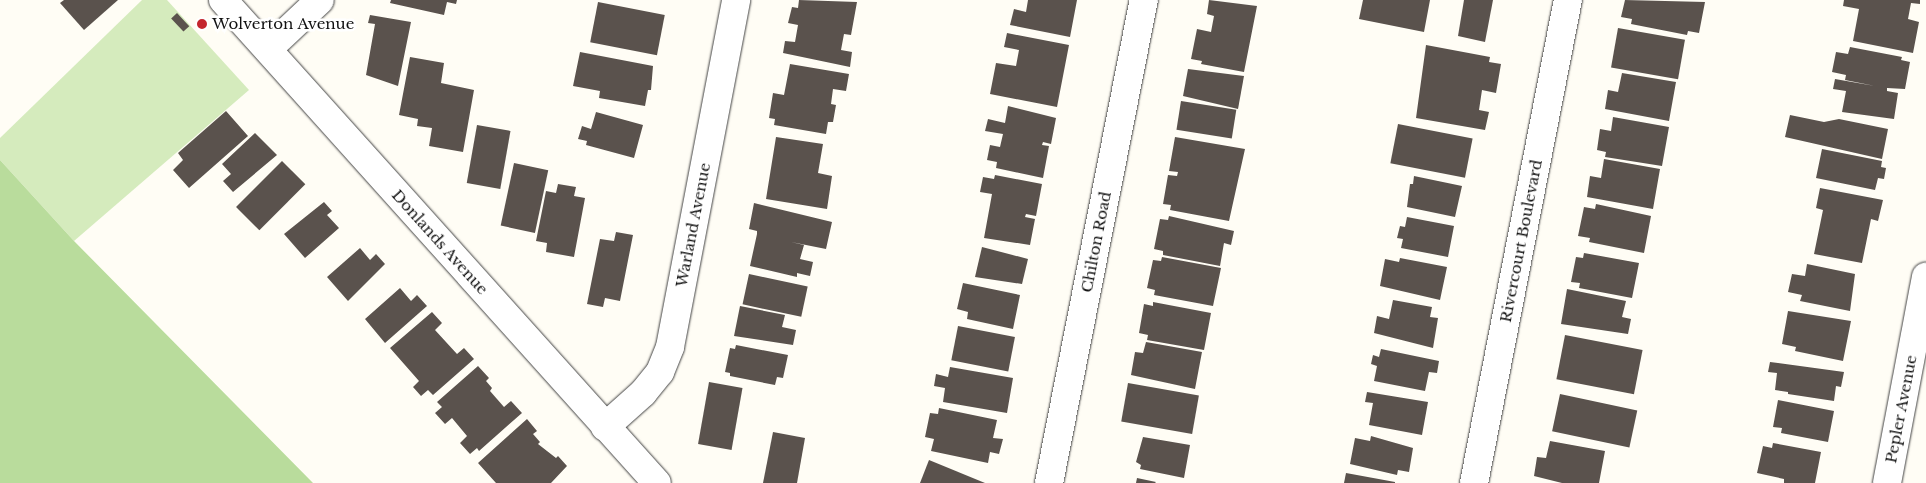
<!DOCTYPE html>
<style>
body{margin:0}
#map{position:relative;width:1926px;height:483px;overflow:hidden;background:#fffdf5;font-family:"Libre Baskerville",serif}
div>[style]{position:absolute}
.green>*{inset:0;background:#d5ebbd}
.forest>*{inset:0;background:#b9dc9c}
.building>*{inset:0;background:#5a524d;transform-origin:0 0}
.roads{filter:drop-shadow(0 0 1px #444) drop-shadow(0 0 1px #444)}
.minor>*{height:28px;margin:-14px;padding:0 14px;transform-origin:14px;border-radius:14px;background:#fff}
.tertiary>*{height:28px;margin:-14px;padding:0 14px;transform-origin:14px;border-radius:14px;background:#fff}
.dots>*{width:14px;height:14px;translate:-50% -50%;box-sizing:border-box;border:2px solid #fff;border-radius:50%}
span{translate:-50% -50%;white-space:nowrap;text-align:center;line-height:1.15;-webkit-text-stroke:5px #fff;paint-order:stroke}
.poi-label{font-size:15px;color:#111}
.left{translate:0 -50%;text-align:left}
.street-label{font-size:15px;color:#111}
</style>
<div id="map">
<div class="green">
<div style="clip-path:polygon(142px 0,167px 0,249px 90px,74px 241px,0 160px,0 138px)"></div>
</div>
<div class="forest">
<div style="clip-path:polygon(0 160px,74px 241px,313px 483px,0 483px)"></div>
</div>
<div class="building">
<div style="clip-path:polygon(64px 0,118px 0,84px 30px,60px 3px)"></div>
<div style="clip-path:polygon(391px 0,457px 0,456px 4px,447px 2px,444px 15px,390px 3px)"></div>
<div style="clip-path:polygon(799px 0,857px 2px,851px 35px,844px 34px,841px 50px,852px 52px,850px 67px,783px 53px,785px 41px,795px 42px,798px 25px,788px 23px,792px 7px,798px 8px)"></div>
<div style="clip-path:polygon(1028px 0,1077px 0,1070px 37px,1010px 25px,1014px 9px,1026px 12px)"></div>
<div style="clip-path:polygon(1209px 0,1257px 6px,1244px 72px,1201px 64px,1202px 61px,1191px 59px,1197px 29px,1211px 32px,1214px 16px,1207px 14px)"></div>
<div style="clip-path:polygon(1363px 0,1430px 0,1424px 32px,1359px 19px)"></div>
<div style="clip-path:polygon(1464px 0,1493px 0,1485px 42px,1458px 36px)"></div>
<div style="clip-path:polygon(1625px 0,1705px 2px,1699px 33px,1688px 31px,1687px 35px,1631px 24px,1632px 19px,1621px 17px)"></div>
<div style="clip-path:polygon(1844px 0,1920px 0,1920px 4px,1911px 3px,1908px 19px,1919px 22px,1913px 53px,1853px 41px,1859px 9px,1843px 6px)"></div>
<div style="left:598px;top:2px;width:68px;height:41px;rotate:11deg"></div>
<div style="left:177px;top:13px;width:18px;height:8px;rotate:47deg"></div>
<div style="clip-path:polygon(370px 15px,411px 22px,398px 86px,366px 75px,375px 24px,368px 23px)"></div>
<div style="left:1618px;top:28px;width:68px;height:40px;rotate:10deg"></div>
<div style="clip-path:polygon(1007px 33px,1069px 45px,1057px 107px,990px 94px,996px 63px,1016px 66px,1019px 50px,1004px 47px)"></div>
<div style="clip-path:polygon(1426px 45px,1490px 57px,1489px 62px,1501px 64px,1496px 93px,1482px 90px,1479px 110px,1489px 112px,1485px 130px,1416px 118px)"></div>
<div style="clip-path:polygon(1850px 47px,1902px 57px,1901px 60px,1910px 62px,1905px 89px,1887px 88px,1887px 91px,1898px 93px,1894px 119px,1842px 112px,1846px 91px,1833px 89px,1835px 79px,1875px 86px,1845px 80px,1846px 75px,1832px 72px,1836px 52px,1848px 54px)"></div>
<div style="clip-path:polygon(580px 52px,653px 66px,651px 90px,648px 90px,645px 106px,599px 98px,600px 91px,573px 86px)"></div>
<div style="clip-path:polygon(410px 57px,444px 63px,441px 83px,474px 90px,463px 152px,429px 146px,432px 128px,417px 126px,418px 119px,399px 115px)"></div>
<div style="clip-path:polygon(790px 64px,849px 74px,846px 91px,833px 89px,831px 104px,836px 105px,833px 122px,828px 122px,826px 134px,774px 125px,775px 119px,769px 118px,773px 93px,784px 95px)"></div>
<div style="clip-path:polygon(1188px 69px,1244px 76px,1238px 109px,1183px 96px)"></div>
<div style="clip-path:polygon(1622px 73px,1676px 82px,1669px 121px,1605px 109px,1608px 90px,1618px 92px)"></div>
<div style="left:1181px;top:101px;width:56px;height:29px;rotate:9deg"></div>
<div style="clip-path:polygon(1008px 106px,1056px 118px,1051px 144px,1043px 142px,1042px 145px,1049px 146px,1043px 178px,996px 168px,997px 162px,987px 160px,990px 145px,1000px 147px,1003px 134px,985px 131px,988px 119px,1005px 123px)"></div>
<div style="clip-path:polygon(226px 111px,248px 136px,189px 188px,173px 170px,183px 160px,178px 153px)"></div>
<div style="clip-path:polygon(596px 112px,643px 125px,634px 158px,586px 145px,587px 141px,578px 139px,582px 126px,591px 129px)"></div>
<div style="clip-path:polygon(1790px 115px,1824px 122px,1839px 119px,1888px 129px,1882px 159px,1785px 137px)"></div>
<div style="clip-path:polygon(1613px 117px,1669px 127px,1662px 166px,1605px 157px,1606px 152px,1597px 150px,1600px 129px,1611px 131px)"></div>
<div style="left:1398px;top:124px;width:76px;height:40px;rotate:11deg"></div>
<div style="left:477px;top:125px;width:34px;height:59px;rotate:10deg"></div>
<div style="clip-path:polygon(255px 133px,277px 155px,233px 192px,223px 181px,231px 174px,222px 164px)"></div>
<div style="clip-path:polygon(776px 137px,823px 144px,818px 173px,832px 176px,827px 209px,766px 199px)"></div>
<div style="clip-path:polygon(1175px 137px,1245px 149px,1229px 221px,1170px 210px,1171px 205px,1163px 204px,1168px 175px,1177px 176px,1178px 172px,1169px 171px)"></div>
<div style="clip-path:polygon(1822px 149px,1882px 161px,1881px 167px,1886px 168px,1884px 179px,1878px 178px,1875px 190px,1816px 178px)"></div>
<div style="clip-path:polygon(1604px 159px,1660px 169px,1653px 209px,1587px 197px,1590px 176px,1601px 178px)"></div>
<div style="left:282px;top:161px;width:33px;height:65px;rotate:45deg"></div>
<div style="left:514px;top:163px;width:35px;height:64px;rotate:12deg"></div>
<div style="clip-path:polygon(995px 175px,1042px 184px,1036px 216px,1026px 214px,1025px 217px,1035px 219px,1030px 245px,984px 238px,992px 194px,980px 192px,983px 177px,994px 179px)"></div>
<div style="clip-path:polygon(1414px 176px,1462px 186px,1455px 217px,1407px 207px,1410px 184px,1413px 184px)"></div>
<div style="clip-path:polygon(558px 184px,576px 187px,574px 196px,585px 198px,574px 257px,546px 252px,547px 243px,536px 241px,546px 191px,556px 193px)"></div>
<div style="clip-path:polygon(1820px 188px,1883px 200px,1878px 221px,1871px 219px,1862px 263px,1814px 254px,1823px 210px,1816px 208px)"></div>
<div style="clip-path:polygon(324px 202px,332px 211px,327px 215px,339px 228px,305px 258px,284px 234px)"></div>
<div style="clip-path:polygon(754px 203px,832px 222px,826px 249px,791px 242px,804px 245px,800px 259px,813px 262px,810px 276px,797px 273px,797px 277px,750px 266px,757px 234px,757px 231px,749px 229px)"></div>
<div style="clip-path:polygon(1596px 204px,1651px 216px,1644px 253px,1589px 242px,1590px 238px,1578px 236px,1584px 207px,1595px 209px)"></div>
<div style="clip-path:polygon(1169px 216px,1234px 231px,1231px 245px,1224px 243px,1220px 266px,1163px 255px,1163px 251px,1154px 249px,1160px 219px,1168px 220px)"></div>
<div style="clip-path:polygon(1407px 217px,1454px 226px,1448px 257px,1401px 248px,1403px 239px,1397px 238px,1400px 226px,1405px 227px)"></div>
<div style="clip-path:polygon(616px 232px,633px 235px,620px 301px,605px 298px,603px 307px,587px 304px,600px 239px,614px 241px)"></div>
<div style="clip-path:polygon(982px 247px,1028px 259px,1022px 284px,975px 277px)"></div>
<div style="clip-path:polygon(360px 248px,370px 260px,376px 254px,385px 264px,348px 301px,327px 277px)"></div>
<div style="clip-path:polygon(1584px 253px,1639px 263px,1632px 298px,1579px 288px,1580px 283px,1571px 282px,1576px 257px,1583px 258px)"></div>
<div style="clip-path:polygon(1162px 257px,1221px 268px,1213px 306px,1154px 295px,1155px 290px,1147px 288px,1153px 260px,1161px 261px)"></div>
<div style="clip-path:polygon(1400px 258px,1447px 267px,1440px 300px,1380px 286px,1385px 259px,1399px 262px)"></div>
<div style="clip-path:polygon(1807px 264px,1855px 274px,1850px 311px,1800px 301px,1802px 295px,1788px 292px,1792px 274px,1805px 276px)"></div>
<div style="left:749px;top:274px;width:60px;height:31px;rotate:12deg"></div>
<div style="clip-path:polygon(963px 283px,1020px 295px,1013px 329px,967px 319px,968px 312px,957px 309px)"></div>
<div style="clip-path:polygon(400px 288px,411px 301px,417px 295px,427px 306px,385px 343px,365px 319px)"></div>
<div style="clip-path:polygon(1567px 289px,1626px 301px,1622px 317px,1631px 319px,1628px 334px,1561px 324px)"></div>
<div style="clip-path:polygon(1393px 300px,1432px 307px,1430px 317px,1438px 318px,1433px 348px,1374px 333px,1377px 316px,1389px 319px)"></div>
<div style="clip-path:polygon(1153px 302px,1211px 313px,1204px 350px,1147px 340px,1148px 335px,1139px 333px,1144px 304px,1153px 306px)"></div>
<div style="clip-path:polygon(740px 306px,785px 315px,782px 327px,796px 330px,793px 345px,734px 336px)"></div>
<div style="clip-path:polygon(1788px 311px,1851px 321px,1843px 361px,1795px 351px,1796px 347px,1782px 344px)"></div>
<div style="clip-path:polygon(432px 312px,442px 323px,435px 330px,457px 354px,464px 348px,474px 359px,433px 395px,428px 390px,421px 396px,413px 387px,419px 381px,390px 348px)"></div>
<div style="left:958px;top:326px;width:58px;height:35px;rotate:11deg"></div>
<div style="left:1565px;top:335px;width:79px;height:45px;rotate:11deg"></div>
<div style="clip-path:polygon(1146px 342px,1202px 352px,1195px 389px,1131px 375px,1135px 352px,1143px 353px)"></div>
<div style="clip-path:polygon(736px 345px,788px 355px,783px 378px,777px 377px,775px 385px,730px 376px,730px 373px,725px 372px,730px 348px,735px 349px)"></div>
<div style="clip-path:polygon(1381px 349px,1439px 361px,1437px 373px,1429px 372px,1425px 391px,1374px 381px,1377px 366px,1371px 364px,1373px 355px,1379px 357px)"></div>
<div style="clip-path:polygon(1770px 362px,1844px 372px,1841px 387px,1836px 386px,1834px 401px,1788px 394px,1788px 392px,1775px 390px,1777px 373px,1768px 372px)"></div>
<div style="clip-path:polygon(478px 366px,489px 378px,486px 381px,492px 388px,490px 391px,504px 407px,511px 401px,522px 413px,479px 451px,477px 448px,470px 454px,460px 443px,467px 436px,452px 418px,445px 424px,435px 413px,442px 407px,437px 402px)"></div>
<div style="clip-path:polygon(950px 367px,1013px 378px,1007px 413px,943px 402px,945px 388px,934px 386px,936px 374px,948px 377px)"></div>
<div style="left:709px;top:382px;width:34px;height:63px;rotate:10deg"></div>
<div style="left:1128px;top:383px;width:72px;height:39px;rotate:10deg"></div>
<div style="clip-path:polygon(1367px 392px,1428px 402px,1422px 435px,1369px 425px,1373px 403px,1365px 402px)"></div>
<div style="left:1560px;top:394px;width:79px;height:38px;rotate:12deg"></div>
<div style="clip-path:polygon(1778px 400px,1834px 411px,1828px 442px,1781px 433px,1782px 428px,1773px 427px)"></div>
<div style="clip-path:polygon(939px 408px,997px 420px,993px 438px,1003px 439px,999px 454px,990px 452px,988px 463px,931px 451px,934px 439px,925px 437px,930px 413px,938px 414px)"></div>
<div style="clip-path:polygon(527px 419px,537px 431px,533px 434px,540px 442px,538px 444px,556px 458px,558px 456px,567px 466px,551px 483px,496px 483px,478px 463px)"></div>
<div style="clip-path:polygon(773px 432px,805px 438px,797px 483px,763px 483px)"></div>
<div style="clip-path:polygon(1371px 436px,1413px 448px,1409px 472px,1398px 470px,1397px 475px,1350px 464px,1355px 438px,1370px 441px)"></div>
<div style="clip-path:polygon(1143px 437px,1190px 445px,1184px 478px,1140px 469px,1141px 465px,1136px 462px)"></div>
<div style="clip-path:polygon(1550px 441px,1605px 451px,1599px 483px,1562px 483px,1534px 476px,1537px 457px,1546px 458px)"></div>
<div style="clip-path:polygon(1773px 443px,1821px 452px,1815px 483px,1784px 483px,1784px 479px,1757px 473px,1763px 446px,1772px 448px)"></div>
<div style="clip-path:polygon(929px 460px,985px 483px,920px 483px)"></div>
<div style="clip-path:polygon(1346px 473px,1395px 482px,1395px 483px,1344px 483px)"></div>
<div style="clip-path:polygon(1137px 478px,1156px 482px,1155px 483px,1136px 483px)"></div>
</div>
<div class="roads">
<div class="minor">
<div style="left:268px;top:49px;width:71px;rotate:-43.3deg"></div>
<div style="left:605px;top:427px;width:51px;rotate:-41.8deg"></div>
<div style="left:643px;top:393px;width:27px;rotate:-51deg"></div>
<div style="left:660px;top:372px;width:27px;rotate:-68deg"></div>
<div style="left:670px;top:347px;width:353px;rotate:-79.2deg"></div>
<div style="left:1049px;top:483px;width:492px;rotate:-78.9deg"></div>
<div style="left:1474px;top:483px;width:492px;rotate:-79deg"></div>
<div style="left:1887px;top:483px;width:210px;rotate:-79.3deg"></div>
</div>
<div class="tertiary">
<div style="left:223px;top:0;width:649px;rotate:48.06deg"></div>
</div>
</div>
<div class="dots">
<div style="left:202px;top:24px;background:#c4262e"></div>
</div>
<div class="poi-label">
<span class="left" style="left:212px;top:24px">Wolverton Avenue</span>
</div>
<div class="street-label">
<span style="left:693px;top:225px;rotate:-79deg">Warland Avenue</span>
<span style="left:1521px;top:241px;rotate:-79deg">Rivercourt Boulevard</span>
<span style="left:440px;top:242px;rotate:48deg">Donlands Avenue</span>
<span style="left:1096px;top:242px;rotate:-79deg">Chilton Road</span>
<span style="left:1901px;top:409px;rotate:-79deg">Pepler Avenue</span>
</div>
</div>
